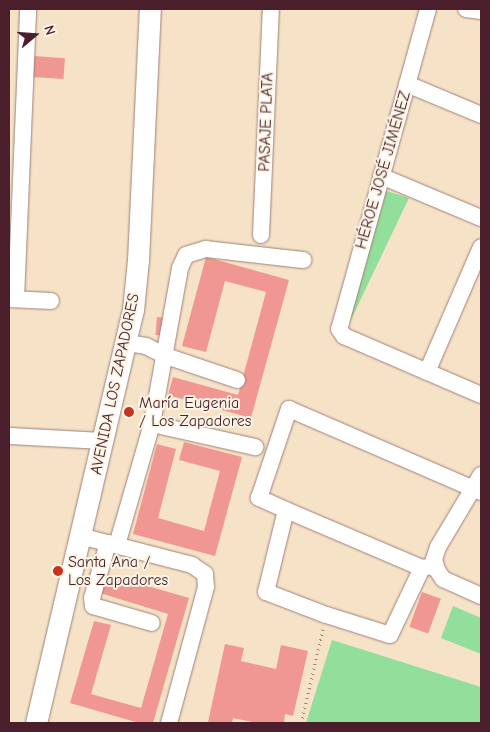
<!DOCTYPE html>
<meta charset="utf-8">
<style>
body{margin:0}
#map{position:relative;width:490px;height:732px;overflow:hidden;background:#f6e2c7;font-family:"Comic Neue",sans-serif}
div>[style]{position:absolute}
.green>*{inset:0;background:#92de9b}
.building>*{inset:0;background:#f19792;transform-origin:0 0}
.path>*{height:2.5px;margin-top:-1.25px;transform-origin:0;background:repeating-linear-gradient(90deg,#a08079 0 1px,transparent 0 5px)}
.roads{filter:drop-shadow(0 0 1px #a08079) drop-shadow(0 0 1px #a08079)}
.minor>*{height:16px;margin:-8px;padding:0 8px;transform-origin:8px;border-radius:8px;background:#fff}
.major>*{height:21px;margin:-10.5px;padding:0 10.5px;transform-origin:10.5px;border-radius:10.5px;background:#fff}
.dots>*{width:14px;height:14px;translate:-50% -50%;box-sizing:border-box;border:2px solid #fcf5e5;border-radius:50%}
span{translate:-50% -50%;white-space:nowrap;text-align:center;line-height:1.15;-webkit-text-stroke:4px #fcf5e5;paint-order:stroke}
.street-label{font-size:16px;color:#4a1f2b}
.poi-label{font-size:16px;color:#4a1f2b}
.left{translate:0 -50%;text-align:left}
.frame{position:absolute;inset:0;border:10px solid #4a1f2b;pointer-events:none}
.north{position:absolute;left:10px;top:10px;width:50px;height:50px;-webkit-text-stroke:4px #fcf5e5;paint-order:stroke;rotate:72deg;font-size:14px;font-weight:700;line-height:20px;text-align:center;color:#4a1f2b}
.north::after{content:'';display:block;margin:auto;width:18px;height:22px;background:#4a1f2b;clip-path:polygon(50% 0,100% 100%,50% 72%,0 100%)}
</style>
<div id="map">
<div class="green">
<div style="clip-path:polygon(383px 190px,409px 198px,347px 328px)"></div>
<div style="clip-path:polygon(453px 606px,481px 618px,481px 654px,441px 638px)"></div>
<div style="clip-path:polygon(332px 640px,481px 687px,481px 723px,306px 723px)"></div>
</div>
<div class="building">
<div style="left:34px;top:56px;width:31px;height:21px;rotate:4deg"></div>
<div style="clip-path:polygon(206px 257px,289px 280px,251px 418px,168px 395px,173px 377px,238px 395px,266px 292px,225px 281px,206px 352px,182px 346px)"></div>
<div style="left:157px;top:317px;width:11px;height:18px;rotate:5deg"></div>
<div style="clip-path:polygon(184px 442px,242px 457px,215px 556px,133px 534px,157px 444px,176px 449px,158px 518px,204px 531px,220px 471px,179px 460px)"></div>
<div style="clip-path:polygon(106px 574px,189px 598px,153px 723px,139px 723px,70px 703px,94px 621px,111px 625px,91px 694px,141px 708px,168px 614px,100px 593px)"></div>
<div style="left:422px;top:592px;width:20px;height:37px;rotate:20deg"></div>
<div style="clip-path:polygon(225px 644px,244px 648px,241px 661px,276px 669px,281px 645px,308px 651px,293px 716px,285px 714px,284px 723px,257px 723px,233px 718px,232px 723px,208px 722px)"></div>
</div>
<div class="path">
<div style="left:301px;top:723px;width:98px;rotate:-77deg"></div>
</div>
<div class="roads">
<div class="minor">
<div style="left:428px;top:9px;width:332px;rotate:105.5deg"></div>
<div style="left:339px;top:329px;width:9px;rotate:54deg"></div>
<div style="left:344px;top:336px;width:149px;rotate:23.3deg"></div>
<div style="left:466px;top:9px;width:15px;rotate:8deg"></div>
<div style="left:407px;top:84px;width:80px;rotate:22.7deg"></div>
<div style="left:381px;top:176px;width:108px;rotate:22.8deg"></div>
<div style="left:261px;top:235px;width:226px;rotate:-87.5deg"></div>
<div style="left:9px;top:299px;width:42px;rotate:2.7deg"></div>
<div style="left:16px;top:299px;width:290px;rotate:-87.6deg"></div>
<div style="left:127px;top:343px;width:19px;rotate:9deg"></div>
<div style="left:146px;top:346px;width:22px;rotate:27deg"></div>
<div style="left:166px;top:356px;width:75px;rotate:18.7deg"></div>
<div style="left:427px;top:372px;width:136px;rotate:-66.6deg"></div>
<div style="left:152px;top:424px;width:106px;rotate:12.6deg"></div>
<div style="left:9px;top:436px;width:95px;rotate:3deg"></div>
<div style="left:481px;top:475px;width:84px;rotate:120.8deg"></div>
<div style="left:438px;top:547px;width:13px;rotate:108deg"></div>
<div style="left:434px;top:559px;width:11px;rotate:75deg"></div>
<div style="left:437px;top:570px;width:11px;rotate:56deg"></div>
<div style="left:443px;top:579px;width:42px;rotate:24.1deg"></div>
<div style="left:286px;top:510px;width:148px;rotate:23.1deg"></div>
<div style="left:422px;top:568px;width:10px;rotate:-11deg"></div>
<div style="left:80px;top:536px;width:116px;rotate:14.5deg"></div>
<div style="left:192px;top:565px;width:16px;rotate:35deg"></div>
<div style="left:205px;top:574px;width:13px;rotate:86deg"></div>
<div style="left:206px;top:587px;width:141px;rotate:105.2deg"></div>
<div style="left:108px;top:543px;width:57px;rotate:106.2deg"></div>
<div style="left:92px;top:598px;width:8px;rotate:83deg"></div>
<div style="left:93px;top:606px;width:61px;rotate:16.1deg"></div>
<div style="left:117px;top:545px;width:126px;rotate:-73.9deg"></div>
<div style="left:152px;top:424px;width:158px;rotate:-79.8deg"></div>
<div style="left:180px;top:268px;width:14px;rotate:-65deg"></div>
<div style="left:186px;top:255px;width:21px;rotate:-17deg"></div>
<div style="left:206px;top:249px;width:98px;rotate:6.5deg"></div>
<div style="left:422px;top:568px;width:74px;rotate:115.5deg"></div>
<div style="left:390px;top:635px;width:67px;rotate:-162.6deg"></div>
<div style="left:326px;top:615px;width:64px;rotate:-159deg"></div>
<div style="left:266px;top:592px;width:84px;rotate:-76.3deg"></div>
<div style="left:286px;top:510px;width:30px;rotate:-156deg"></div>
<div style="left:259px;top:498px;width:94px;rotate:-71.4deg"></div>
<div style="left:289px;top:409px;width:209px;rotate:23.4deg"></div>
</div>
<div class="major">
<div style="left:36px;top:723px;width:424px;rotate:-76.8deg"></div>
<div style="left:133px;top:310px;width:50px;rotate:-84.3deg"></div>
<div style="left:138px;top:260px;width:251px;rotate:-87.3deg"></div>
</div>
</div>
<div class="dots">
<div style="left:129px;top:412px;background:#c8321e"></div>
<div style="left:58px;top:571px;background:#c8321e"></div>
</div>
<div class="street-label">
<span style="left:266px;top:122px;rotate:-88deg">PASAJE PLATA</span>
<span style="left:383px;top:170px;rotate:-74deg">HÉROE JOSÉ JIMÉNEZ</span>
<span style="left:115px;top:384px;rotate:-78deg">AVENIDA LOS ZAPADORES</span>
</div>
<div class="poi-label">
<span class="left" style="left:139px;top:412px">María Eugenia<br>/ Los Zapadores</span>
<span class="left" style="left:68px;top:571px">Santa Ana /<br>Los Zapadores</span>
</div>
<div class="frame"></div>
<div class="north">N</div>
</div>
